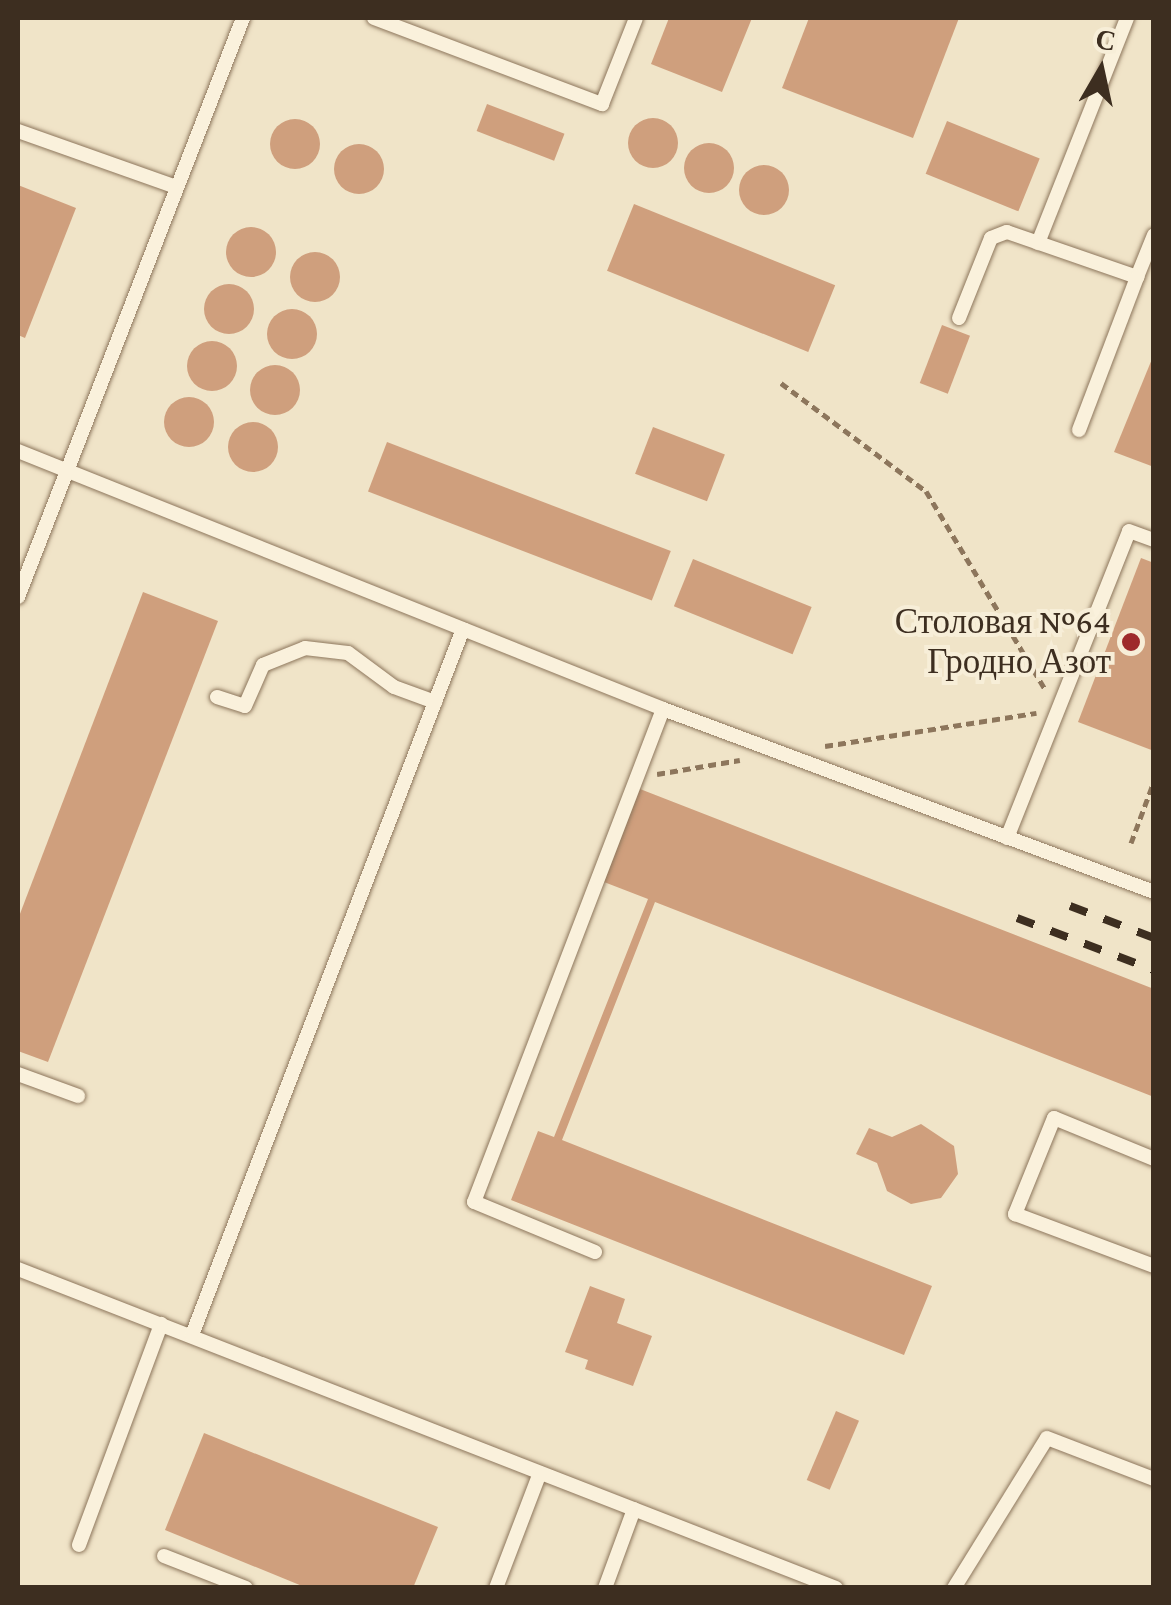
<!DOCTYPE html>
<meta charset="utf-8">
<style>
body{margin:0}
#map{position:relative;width:1171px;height:1605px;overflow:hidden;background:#f0e4c8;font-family:"Crimson Pro",serif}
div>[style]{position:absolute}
.building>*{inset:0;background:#cf9f7d;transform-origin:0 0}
.round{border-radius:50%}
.path>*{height:5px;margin-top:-2.5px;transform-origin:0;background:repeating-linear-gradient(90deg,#8d765c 0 8px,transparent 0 13px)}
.roads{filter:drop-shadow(0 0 2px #8d765c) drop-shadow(0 0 2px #8d765c)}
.lane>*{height:14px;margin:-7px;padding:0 7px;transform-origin:7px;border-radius:7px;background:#faf1dc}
.rail>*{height:8px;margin-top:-4px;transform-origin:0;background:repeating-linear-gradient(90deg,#3d2e20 0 18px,transparent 0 36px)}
.dots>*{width:28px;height:28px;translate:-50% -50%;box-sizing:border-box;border:5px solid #f7eed8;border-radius:50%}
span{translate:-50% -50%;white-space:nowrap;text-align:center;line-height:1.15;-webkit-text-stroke:8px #f7eed8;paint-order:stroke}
.poi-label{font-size:35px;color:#3d2e20}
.right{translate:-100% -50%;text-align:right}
.frame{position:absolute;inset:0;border:20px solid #3d2e20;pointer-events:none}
.north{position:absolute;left:1051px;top:20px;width:100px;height:100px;-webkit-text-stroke:8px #f7eed8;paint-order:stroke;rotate:9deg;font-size:28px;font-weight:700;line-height:40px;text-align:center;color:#3d2e20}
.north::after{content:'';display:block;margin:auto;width:35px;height:45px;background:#3d2e20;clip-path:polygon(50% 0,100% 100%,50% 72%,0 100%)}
</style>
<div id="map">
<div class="building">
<div style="clip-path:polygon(669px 18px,752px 18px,722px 92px,651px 64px)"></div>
<div style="clip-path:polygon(809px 18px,959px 18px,913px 138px,782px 88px)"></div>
<div style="left:487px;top:104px;width:83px;height:29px;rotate:21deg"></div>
<div class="round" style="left:628px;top:118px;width:50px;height:50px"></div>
<div class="round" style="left:270px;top:119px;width:50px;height:50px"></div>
<div style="left:947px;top:121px;width:100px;height:57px;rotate:22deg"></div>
<div class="round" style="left:684px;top:143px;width:50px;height:50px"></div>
<div class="round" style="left:334px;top:144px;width:50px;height:50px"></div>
<div class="round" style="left:739px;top:165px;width:50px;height:50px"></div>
<div style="clip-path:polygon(18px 185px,76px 208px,25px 338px,18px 335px)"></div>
<div style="left:634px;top:204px;width:217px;height:72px;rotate:22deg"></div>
<div class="round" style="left:226px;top:227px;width:50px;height:50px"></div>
<div class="round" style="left:290px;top:252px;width:50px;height:50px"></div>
<div class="round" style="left:204px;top:284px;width:50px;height:50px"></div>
<div class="round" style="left:267px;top:309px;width:50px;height:50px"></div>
<div style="left:942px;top:325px;width:30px;height:62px;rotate:21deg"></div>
<div class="round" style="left:187px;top:341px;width:50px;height:50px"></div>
<div style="clip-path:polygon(1154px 354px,1154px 467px,1114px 452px)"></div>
<div class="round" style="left:250px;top:365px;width:50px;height:50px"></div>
<div class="round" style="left:164px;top:397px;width:50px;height:50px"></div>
<div class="round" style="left:228px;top:422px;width:50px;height:50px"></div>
<div style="left:653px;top:427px;width:77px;height:50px;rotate:21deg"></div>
<div style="left:387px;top:442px;width:304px;height:53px;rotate:21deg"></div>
<div style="clip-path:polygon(1141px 558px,1154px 563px,1154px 751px,1078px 722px)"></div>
<div style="left:693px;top:559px;width:128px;height:51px;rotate:22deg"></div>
<div style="clip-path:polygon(143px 592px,218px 621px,48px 1062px,18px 1051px,18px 919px)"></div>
<div style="clip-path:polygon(640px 789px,1154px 989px,1154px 1097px,655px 902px,562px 1140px,932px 1286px,904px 1355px,511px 1200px,538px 1131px,554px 1137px,648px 899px,604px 882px)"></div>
<div style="clip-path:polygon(921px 1124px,954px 1146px,958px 1174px,941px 1198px,911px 1204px,887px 1191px,877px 1163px,856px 1154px,869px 1128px,892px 1137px)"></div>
<div style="clip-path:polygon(590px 1286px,625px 1299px,617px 1323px,652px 1336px,633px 1386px,585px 1369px,588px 1360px,565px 1352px)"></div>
<div style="left:836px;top:1411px;width:25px;height:75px;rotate:23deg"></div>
<div style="clip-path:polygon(204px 1433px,438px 1527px,413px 1588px,307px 1588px,165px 1530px)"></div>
</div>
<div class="path">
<div style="left:781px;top:383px;width:181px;rotate:36.7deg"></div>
<div style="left:926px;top:491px;width:231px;rotate:59deg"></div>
<div style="left:825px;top:746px;width:214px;rotate:-8.9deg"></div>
<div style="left:657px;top:774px;width:84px;rotate:-9.6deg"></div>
<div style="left:1131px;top:843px;width:66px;rotate:-69.6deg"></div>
</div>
<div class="roads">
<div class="lane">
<div style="left:374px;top:18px;width:244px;rotate:20.7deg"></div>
<div style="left:602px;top:104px;width:92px;rotate:-68.4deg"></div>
<div style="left:18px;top:131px;width:168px;rotate:19.5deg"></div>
<div style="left:1038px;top:243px;width:242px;rotate:-68.4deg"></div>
<div style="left:959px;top:318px;width:86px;rotate:-68.2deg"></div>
<div style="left:991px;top:238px;width:17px;rotate:-21deg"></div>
<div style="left:1007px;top:232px;width:138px;rotate:19.1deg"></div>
<div style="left:1137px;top:277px;width:45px;rotate:-68deg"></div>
<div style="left:1079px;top:430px;width:164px;rotate:-69.2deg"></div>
<div style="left:18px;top:451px;width:695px;rotate:21.8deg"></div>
<div style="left:663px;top:709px;width:524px;rotate:20.44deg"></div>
<div style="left:18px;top:597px;width:621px;rotate:-68.76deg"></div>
<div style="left:217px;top:697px;width:29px;rotate:18deg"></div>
<div style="left:245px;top:706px;width:45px;rotate:-66.3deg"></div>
<div style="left:263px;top:665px;width:45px;rotate:-22deg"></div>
<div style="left:305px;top:648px;width:43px;rotate:6.6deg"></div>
<div style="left:348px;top:653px;width:57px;rotate:36.5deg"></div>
<div style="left:394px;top:687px;width:44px;rotate:20.1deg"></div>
<div style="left:1007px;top:838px;width:330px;rotate:-68.3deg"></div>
<div style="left:1129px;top:531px;width:27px;rotate:20deg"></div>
<div style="left:18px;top:1074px;width:64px;rotate:20.1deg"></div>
<div style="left:1154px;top:1159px;width:108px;rotate:-157.7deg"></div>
<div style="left:1054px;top:1118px;width:104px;rotate:112.1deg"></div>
<div style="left:1015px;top:1214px;width:148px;rotate:20.5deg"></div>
<div style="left:595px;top:1252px;width:131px;rotate:-157.5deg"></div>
<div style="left:474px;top:1202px;width:528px;rotate:-69.02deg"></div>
<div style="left:18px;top:1269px;width:878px;rotate:21.3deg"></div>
<div style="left:192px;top:1335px;width:756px;rotate:-69deg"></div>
<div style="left:79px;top:1545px;width:236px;rotate:-69.6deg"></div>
<div style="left:164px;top:1556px;width:88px;rotate:21.3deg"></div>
<div style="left:496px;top:1588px;width:123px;rotate:-69.1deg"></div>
<div style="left:605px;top:1588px;width:84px;rotate:-69.8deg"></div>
<div style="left:954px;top:1588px;width:176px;rotate:-58.2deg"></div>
<div style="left:1047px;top:1438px;width:115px;rotate:21deg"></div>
</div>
</div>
<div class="rail">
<div style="left:1070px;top:906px;width:90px;rotate:20.9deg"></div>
<div style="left:1017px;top:918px;width:147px;rotate:20.8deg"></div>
</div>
<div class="dots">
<div style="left:1131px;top:642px;background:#9e2a2b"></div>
</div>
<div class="poi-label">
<span class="right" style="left:1111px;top:642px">Столовая №64<br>Гродно Азот</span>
</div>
<div class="frame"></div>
<div class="north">С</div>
</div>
